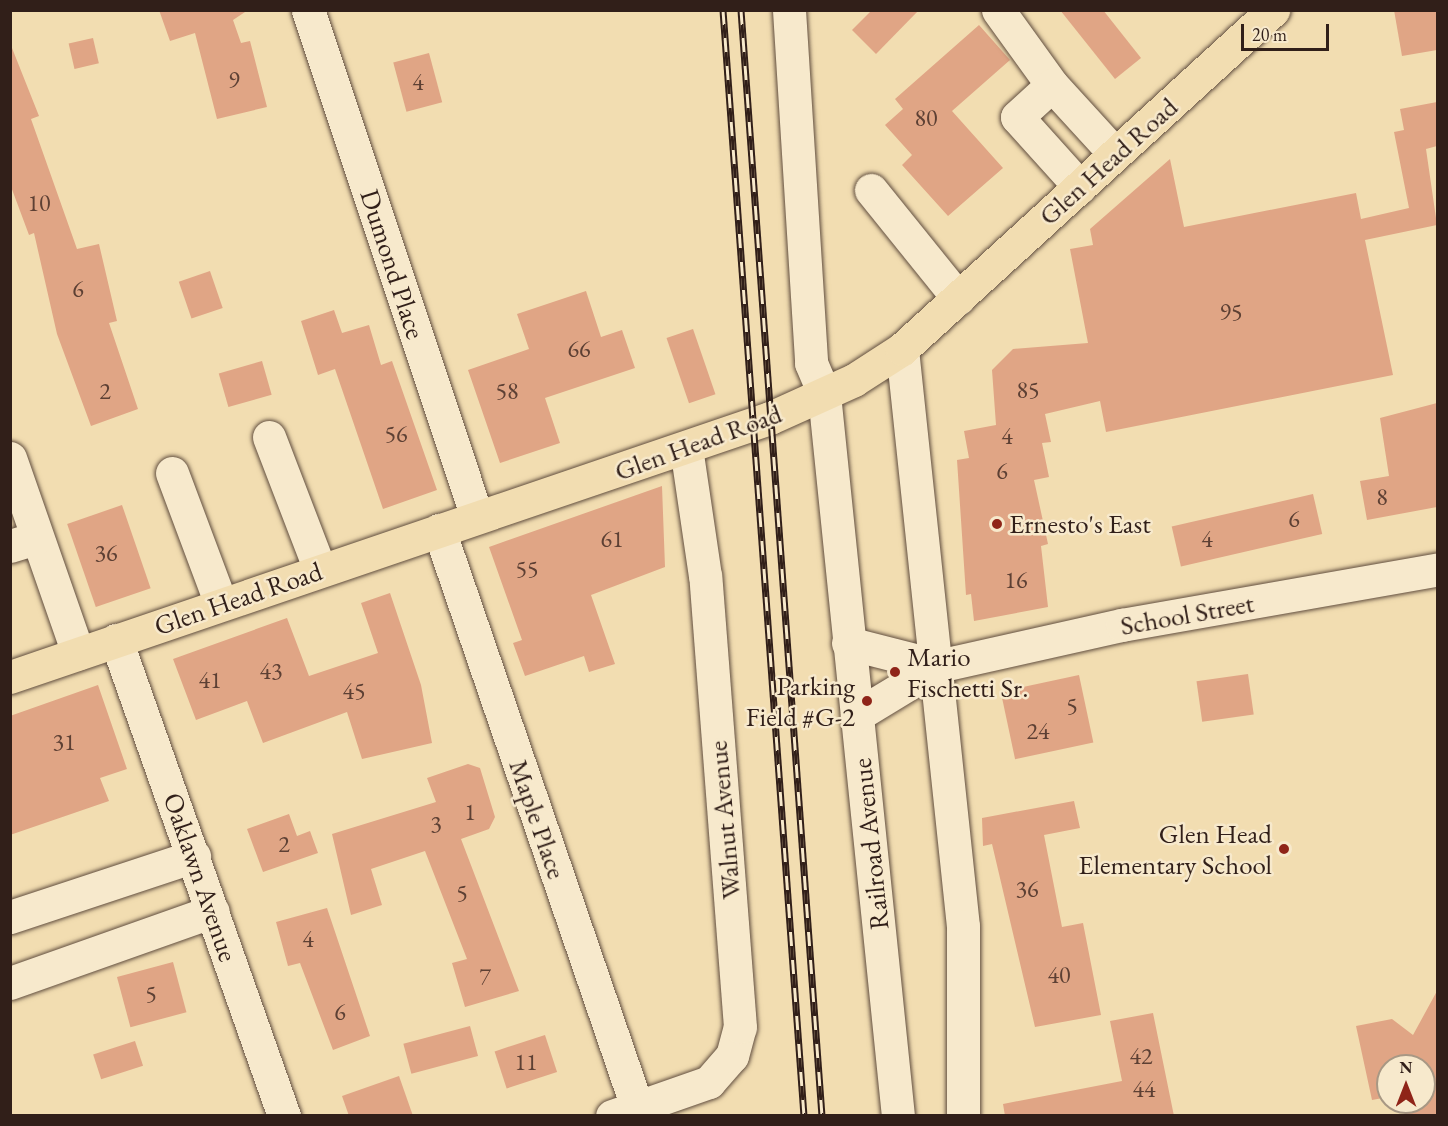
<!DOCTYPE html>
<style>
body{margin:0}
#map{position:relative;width:1448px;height:1126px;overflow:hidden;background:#f2ddb1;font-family:"EB Garamond",serif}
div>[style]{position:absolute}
.building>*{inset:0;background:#e0a585;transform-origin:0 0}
.roads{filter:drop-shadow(0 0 2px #614e3f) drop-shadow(0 0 2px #614e3f)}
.minor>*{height:33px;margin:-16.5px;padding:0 16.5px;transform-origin:16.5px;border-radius:16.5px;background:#f7e9cc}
.major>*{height:33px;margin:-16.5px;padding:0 16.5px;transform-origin:16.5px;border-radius:16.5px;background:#f2ddb1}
.rail>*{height:7px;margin-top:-3.5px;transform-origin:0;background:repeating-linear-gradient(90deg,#f7e9cc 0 14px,#311f19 0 28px);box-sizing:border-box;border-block:2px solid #311f19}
.dots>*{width:16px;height:16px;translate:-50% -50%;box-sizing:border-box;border:3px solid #f7e9cc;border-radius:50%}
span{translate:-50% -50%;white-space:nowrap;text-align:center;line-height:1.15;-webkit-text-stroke:5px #f7e9cc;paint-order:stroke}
.number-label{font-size:24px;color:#5d4034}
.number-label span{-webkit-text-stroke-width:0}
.street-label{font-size:27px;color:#311f19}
.poi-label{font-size:27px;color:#311f19}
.left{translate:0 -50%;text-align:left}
.right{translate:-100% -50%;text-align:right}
.frame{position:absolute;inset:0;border:12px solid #311f19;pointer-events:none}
.north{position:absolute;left:1376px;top:1054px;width:60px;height:60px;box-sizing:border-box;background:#f7e9cc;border:2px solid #a89884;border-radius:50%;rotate:0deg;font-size:16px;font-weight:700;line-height:24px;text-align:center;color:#311f19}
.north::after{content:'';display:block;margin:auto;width:21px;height:27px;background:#8f2418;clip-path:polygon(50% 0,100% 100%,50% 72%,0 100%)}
.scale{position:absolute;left:1241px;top:24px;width:88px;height:27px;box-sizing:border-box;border:3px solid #311f19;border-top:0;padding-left:8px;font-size:18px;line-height:21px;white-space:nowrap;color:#311f19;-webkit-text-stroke:4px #f7e9cc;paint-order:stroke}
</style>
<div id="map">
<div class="building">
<div style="clip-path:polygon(159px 10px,248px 10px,233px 20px,241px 43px,250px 41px,267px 107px,217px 119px,195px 33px,170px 41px)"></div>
<div style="clip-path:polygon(872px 10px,919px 10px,876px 54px,852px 30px)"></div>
<div style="clip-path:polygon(1060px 10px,1103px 10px,1141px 58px,1115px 79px)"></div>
<div style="clip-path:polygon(1394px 10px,1437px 10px,1437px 50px,1402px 56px)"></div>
<div style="clip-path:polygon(979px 25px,1010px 60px,952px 111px,1003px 168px,948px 216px,902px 165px,912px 155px,885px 125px,903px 109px,895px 99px)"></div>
<div style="left:93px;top:38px;width:26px;height:25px;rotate:77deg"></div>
<div style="clip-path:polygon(12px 48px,39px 116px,31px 119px,77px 249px,99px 244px,117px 321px,109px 323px,138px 409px,91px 426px,57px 334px,34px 233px,29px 235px,10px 184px)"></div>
<div style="left:429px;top:53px;width:51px;height:37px;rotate:75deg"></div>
<div style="clip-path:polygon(1437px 102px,1437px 146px,1426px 149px,1437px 225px,1365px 240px,1393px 375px,1106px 432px,1100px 401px,1045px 414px,1051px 442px,1042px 443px,1049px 477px,1034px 480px,1048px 544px,1041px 546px,1048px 607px,974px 621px,971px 594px,966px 595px,957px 460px,969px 458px,964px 431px,996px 425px,992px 370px,1013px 349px,1088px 343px,1070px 249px,1093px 245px,1090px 229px,1170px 159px,1184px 227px,1356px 193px,1361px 219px,1409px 208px,1394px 132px,1404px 130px,1400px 109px)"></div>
<div style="left:210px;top:271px;width:39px;height:33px;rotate:71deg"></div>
<div style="clip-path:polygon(586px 291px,601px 337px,622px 330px,635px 368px,545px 398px,560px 443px,500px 463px,468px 370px,529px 349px,517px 314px)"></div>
<div style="clip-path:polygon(334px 310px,342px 333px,369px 325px,381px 365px,392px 361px,437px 490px,383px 509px,335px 369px,318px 375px,301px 321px)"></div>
<div style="left:693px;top:329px;width:69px;height:28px;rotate:71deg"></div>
<div style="left:262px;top:361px;width:35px;height:45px;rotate:74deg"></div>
<div style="clip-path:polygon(1437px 403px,1437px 507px,1367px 520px,1360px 481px,1389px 476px,1380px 418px)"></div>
<div style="clip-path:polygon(662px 486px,665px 567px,591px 595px,615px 664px,589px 672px,584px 656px,525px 676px,513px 643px,522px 640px,489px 547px)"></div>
<div style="left:1313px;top:494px;width:41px;height:145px;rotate:77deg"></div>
<div style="left:122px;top:505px;width:88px;height:58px;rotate:71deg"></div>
<div style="clip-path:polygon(390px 593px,421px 685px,432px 743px,362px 759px,347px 712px,263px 743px,247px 701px,196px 720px,173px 659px,287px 618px,309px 676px,378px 653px,361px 603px)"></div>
<div style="left:1248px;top:674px;width:41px;height:52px;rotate:82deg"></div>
<div style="left:1079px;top:675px;width:69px;height:80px;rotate:78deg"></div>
<div style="clip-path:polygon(98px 685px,127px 769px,100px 778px,109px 801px,10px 835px,10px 716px)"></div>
<div style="clip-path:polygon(468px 764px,480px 768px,495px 817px,489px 829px,461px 839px,519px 991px,465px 1007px,452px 963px,467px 959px,425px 851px,371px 869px,382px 905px,351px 915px,332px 834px,436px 802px,427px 778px)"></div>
<div style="clip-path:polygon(1074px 801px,1080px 828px,1044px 835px,1062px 927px,1083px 923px,1101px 1015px,1035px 1027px,992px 844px,983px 846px,982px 818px)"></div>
<div style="clip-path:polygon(289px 814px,297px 836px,310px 831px,318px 853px,263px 872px,247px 829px)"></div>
<div style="clip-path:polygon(327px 908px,370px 1036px,333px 1050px,300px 963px,288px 966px,276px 922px)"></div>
<div style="left:173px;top:962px;width:52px;height:58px;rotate:75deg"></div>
<div style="clip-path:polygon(1437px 991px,1437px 1116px,1405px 1116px,1402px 1102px,1424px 1102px,1424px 1066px,1388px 1066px,1388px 1097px,1372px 1100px,1356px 1026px,1392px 1019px,1413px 1035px)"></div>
<div style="clip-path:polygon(1153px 1013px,1174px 1116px,1005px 1116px,1003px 1104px,1122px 1081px,1110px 1021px)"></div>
<div style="left:470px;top:1026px;width:31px;height:69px;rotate:75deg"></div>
<div style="left:545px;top:1035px;width:39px;height:53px;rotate:72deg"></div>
<div style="left:135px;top:1041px;width:26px;height:44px;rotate:72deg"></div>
<div style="clip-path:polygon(399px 1076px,413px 1116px,349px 1116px,342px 1096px)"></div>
</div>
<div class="roads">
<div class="minor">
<div style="left:308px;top:10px;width:534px;rotate:71.57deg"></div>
<div style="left:789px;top:10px;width:354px;rotate:86.4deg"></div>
<div style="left:811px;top:363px;width:34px;rotate:67deg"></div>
<div style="left:824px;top:394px;width:726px;rotate:84.15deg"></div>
<div style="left:998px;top:10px;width:92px;rotate:54.2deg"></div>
<div style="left:1080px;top:187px;width:94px;rotate:-132deg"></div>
<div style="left:1017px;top:117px;width:47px;rotate:-42.4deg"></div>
<div style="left:1052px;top:85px;width:93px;rotate:47.6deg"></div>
<div style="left:871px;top:190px;width:139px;rotate:51.1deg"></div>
<div style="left:902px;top:349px;width:580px;rotate:83.97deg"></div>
<div style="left:963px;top:926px;width:190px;rotate:90deg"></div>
<div style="left:269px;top:437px;width:142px;rotate:69deg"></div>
<div style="left:10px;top:458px;width:207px;rotate:70.8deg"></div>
<div style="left:172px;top:473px;width:140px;rotate:69.5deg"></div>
<div style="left:439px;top:530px;width:610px;rotate:71.06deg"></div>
<div style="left:10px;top:546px;width:28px;rotate:-17deg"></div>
<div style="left:116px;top:640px;width:505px;rotate:70.56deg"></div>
<div style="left:848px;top:643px;width:93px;rotate:14.3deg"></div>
<div style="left:938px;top:666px;width:189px;rotate:-12.6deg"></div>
<div style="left:1122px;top:625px;width:321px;rotate:-10deg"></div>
<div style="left:857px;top:715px;width:95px;rotate:-31.2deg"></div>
<div style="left:10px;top:917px;width:194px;rotate:-18.3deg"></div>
<div style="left:10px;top:983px;width:215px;rotate:-19.5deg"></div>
<div style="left:612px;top:1116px;width:103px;rotate:-19.3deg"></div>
<div style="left:709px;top:1082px;width:35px;rotate:-49deg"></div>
<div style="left:732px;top:1056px;width:30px;rotate:-75deg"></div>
<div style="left:740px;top:1027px;width:452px;rotate:-94.4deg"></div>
<div style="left:705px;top:576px;width:129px;rotate:-98.4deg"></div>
</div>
<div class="major">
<div style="left:10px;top:677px;width:803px;rotate:-18.82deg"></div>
<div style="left:770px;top:418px;width:92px;rotate:-24.3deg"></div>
<div style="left:854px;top:380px;width:57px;rotate:-32.9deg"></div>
<div style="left:902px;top:349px;width:503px;rotate:-42.42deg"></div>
</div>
</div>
<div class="rail">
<div style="left:723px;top:10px;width:1109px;rotate:85.81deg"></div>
<div style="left:741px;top:10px;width:1109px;rotate:85.81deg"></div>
</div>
<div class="dots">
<div style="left:997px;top:524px;background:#8f2418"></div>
<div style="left:895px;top:672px;background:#8f2418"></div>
<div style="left:867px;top:701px;background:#8f2418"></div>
<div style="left:1284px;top:849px;background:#8f2418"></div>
</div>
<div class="number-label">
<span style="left:234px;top:80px">9</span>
<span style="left:418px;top:82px">4</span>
<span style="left:926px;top:118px">80</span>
<span style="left:39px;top:203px">10</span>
<span style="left:78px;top:289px">6</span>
<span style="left:1231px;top:312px">95</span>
<span style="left:579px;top:349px">66</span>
<span style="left:1028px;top:390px">85</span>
<span style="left:105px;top:391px">2</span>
<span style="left:507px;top:391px">58</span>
<span style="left:396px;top:434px">56</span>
<span style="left:1007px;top:436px">4</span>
<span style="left:1002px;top:471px">6</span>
<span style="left:1382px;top:497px">8</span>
<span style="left:1294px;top:519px">6</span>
<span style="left:612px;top:539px">61</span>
<span style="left:1207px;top:539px">4</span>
<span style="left:106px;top:553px">36</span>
<span style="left:527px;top:569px">55</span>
<span style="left:1016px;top:580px">16</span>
<span style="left:271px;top:671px">43</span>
<span style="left:210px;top:680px">41</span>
<span style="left:354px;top:691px">45</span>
<span style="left:1072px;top:706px">5</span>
<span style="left:1038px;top:731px">24</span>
<span style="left:64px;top:742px">31</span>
<span style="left:470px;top:812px">1</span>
<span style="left:436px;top:824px">3</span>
<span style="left:284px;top:844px">2</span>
<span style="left:1027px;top:889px">36</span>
<span style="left:462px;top:893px">5</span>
<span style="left:308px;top:939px">4</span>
<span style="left:1059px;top:975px">40</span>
<span style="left:485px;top:977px">7</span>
<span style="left:151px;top:994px">5</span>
<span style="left:340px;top:1012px">6</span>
<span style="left:1141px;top:1056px">42</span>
<span style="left:526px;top:1062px">11</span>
<span style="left:1144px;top:1089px">44</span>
</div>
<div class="street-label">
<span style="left:1108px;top:161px;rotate:-42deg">Glen Head Road</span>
<span style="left:393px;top:264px;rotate:72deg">Dumond Place</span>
<span style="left:698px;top:442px;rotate:-20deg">Glen Head Road</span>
<span style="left:238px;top:598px;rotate:-19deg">Glen Head Road</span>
<span style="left:1187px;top:614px;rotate:-10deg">School Street</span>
<span style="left:538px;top:819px;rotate:71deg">Maple Place</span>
<span style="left:724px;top:820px;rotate:-95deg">Walnut Avenue</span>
<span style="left:870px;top:844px;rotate:-96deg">Railroad Avenue</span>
<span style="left:201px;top:877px;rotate:71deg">Oaklawn Avenue</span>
</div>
<div class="poi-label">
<span class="left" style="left:1009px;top:524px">Ernesto's East</span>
<span class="left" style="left:907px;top:672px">Mario<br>Fischetti Sr.</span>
<span class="right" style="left:855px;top:701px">Parking<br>Field #G-2</span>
<span class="right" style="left:1272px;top:849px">Glen Head<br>Elementary School</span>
</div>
<div class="frame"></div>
<div class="north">N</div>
<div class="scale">20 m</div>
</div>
